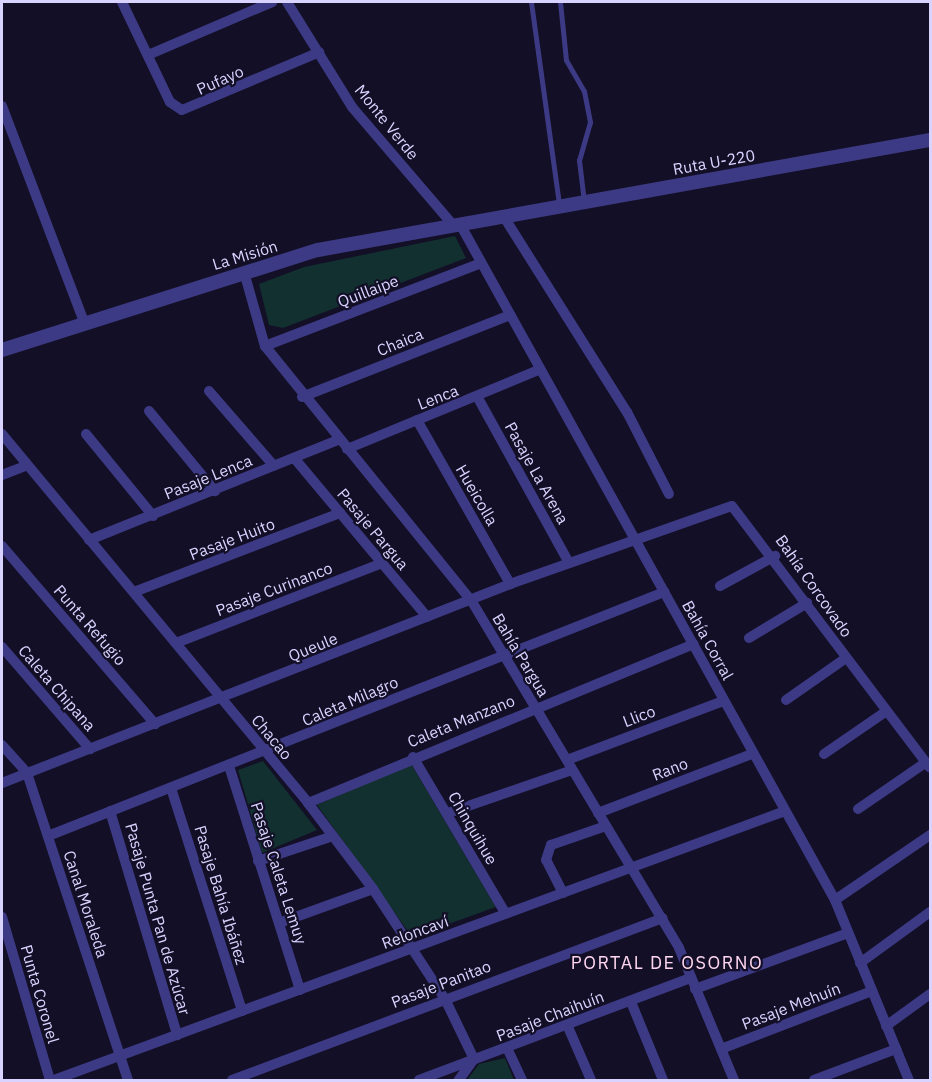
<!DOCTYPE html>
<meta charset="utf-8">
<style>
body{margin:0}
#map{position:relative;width:932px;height:1082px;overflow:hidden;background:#130f26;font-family:"IBM Plex Sans",sans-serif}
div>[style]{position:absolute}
.green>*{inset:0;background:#12302f}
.service>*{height:5px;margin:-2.5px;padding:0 2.5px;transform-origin:2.5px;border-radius:2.5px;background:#3d3a85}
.minor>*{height:10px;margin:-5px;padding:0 5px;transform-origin:5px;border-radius:5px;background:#3d3a85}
.tertiary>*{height:14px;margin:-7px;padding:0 7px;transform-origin:7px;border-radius:7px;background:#3d3a85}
span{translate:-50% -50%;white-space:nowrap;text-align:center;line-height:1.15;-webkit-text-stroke:4.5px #130f26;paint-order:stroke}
.street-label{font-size:16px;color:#d9d4ff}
.neighbourhood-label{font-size:18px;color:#ffd6f0;letter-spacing:1.5px}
.frame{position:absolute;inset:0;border:3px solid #d9d4ff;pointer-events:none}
</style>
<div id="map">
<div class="green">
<div style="clip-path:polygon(455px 236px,466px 258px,283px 328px,269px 325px,259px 284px,304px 267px)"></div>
<div style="clip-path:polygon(263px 761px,317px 830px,262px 853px,238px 770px)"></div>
<div style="clip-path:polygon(411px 764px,496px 907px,412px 937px,317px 805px)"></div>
<div style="clip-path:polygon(505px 1058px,514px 1080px,467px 1080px,479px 1064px)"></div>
</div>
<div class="service">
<div style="left:531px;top:2px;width:205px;rotate:82.1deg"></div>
<div style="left:560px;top:2px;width:58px;rotate:84.1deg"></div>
<div style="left:566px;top:60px;width:36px;rotate:60deg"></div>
<div style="left:584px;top:91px;width:32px;rotate:79deg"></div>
<div style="left:590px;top:122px;width:40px;rotate:106deg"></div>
<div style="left:579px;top:160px;width:42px;rotate:83.2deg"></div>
</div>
<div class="minor">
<div style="left:122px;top:2px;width:111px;rotate:64.4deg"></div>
<div style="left:170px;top:102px;width:14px;rotate:34deg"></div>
<div style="left:182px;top:110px;width:149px;rotate:-22.9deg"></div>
<div style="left:287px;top:2px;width:123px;rotate:58.2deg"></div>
<div style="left:352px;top:107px;width:155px;rotate:49.4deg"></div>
<div style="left:148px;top:55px;width:135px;rotate:-23.1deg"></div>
<div style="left:2px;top:106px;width:233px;rotate:69.2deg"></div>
<div style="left:504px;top:217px;width:231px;rotate:57.8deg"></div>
<div style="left:627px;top:412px;width:92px;rotate:62.9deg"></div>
<div style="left:460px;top:224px;width:773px;rotate:60.98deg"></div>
<div style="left:835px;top:900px;width:195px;rotate:67.7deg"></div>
<div style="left:244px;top:272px;width:77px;rotate:74.2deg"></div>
<div style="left:265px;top:346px;width:327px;rotate:51deg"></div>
<div style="left:471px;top:600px;width:405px;rotate:59.1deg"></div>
<div style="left:679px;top:948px;width:143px;rotate:67.4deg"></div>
<div style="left:265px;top:346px;width:231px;rotate:-21deg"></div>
<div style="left:209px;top:391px;width:99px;rotate:49.1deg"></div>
<div style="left:302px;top:397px;width:224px;rotate:-21.5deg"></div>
<div style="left:478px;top:398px;width:188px;rotate:61.1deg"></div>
<div style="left:149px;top:411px;width:104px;rotate:50.5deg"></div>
<div style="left:417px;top:420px;width:189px;rotate:60.4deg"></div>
<div style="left:2px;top:434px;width:479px;rotate:50.3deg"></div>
<div style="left:308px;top:803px;width:108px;rotate:52.9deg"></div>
<div style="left:373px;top:889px;width:131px;rotate:56.8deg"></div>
<div style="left:445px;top:999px;width:67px;rotate:64.2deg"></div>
<div style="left:474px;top:1059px;width:26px;rotate:126deg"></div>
<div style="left:86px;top:434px;width:106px;rotate:50.7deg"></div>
<div style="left:347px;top:449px;width:208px;rotate:-22.4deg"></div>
<div style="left:295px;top:459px;width:206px;rotate:50.1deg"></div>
<div style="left:2px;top:475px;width:26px;rotate:-21deg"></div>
<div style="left:89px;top:540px;width:268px;rotate:-21.9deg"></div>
<div style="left:2px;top:546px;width:235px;rotate:49.3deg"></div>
<div style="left:720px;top:586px;width:63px;rotate:-28.6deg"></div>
<div style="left:134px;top:592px;width:221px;rotate:-21deg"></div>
<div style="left:749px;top:638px;width:68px;rotate:-31.1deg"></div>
<div style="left:176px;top:643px;width:221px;rotate:-21.2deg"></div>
<div style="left:2px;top:647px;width:135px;rotate:49.2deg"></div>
<div style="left:786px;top:700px;width:73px;rotate:-35deg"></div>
<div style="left:2px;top:745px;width:38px;rotate:48deg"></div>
<div style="left:27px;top:773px;width:323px;rotate:71.8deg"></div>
<div style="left:824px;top:754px;width:74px;rotate:-34.5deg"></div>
<div style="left:413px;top:757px;width:182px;rotate:59.4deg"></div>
<div style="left:567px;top:760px;width:167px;rotate:-20.7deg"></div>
<div style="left:229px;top:766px;width:235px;rotate:72.4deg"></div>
<div style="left:2px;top:783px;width:546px;rotate:-21.39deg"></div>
<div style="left:510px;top:584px;width:235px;rotate:-19.4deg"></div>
<div style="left:732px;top:506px;width:328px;rotate:52.9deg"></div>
<div style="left:171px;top:788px;width:234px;rotate:72.3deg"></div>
<div style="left:308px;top:803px;width:417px;rotate:-22.4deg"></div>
<div style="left:858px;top:809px;width:81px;rotate:-34.5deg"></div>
<div style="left:110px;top:811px;width:234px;rotate:73.3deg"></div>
<div style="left:448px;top:813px;width:131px;rotate:-19.1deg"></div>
<div style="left:598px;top:813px;width:165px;rotate:-21deg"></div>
<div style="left:48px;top:836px;width:663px;rotate:-21.61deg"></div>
<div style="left:258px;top:861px;width:79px;rotate:-18.4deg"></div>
<div style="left:563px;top:893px;width:37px;rotate:-117deg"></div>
<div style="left:546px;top:860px;width:16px;rotate:-72deg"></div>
<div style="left:551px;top:845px;width:58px;rotate:-19.1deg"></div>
<div style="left:835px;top:900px;width:115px;rotate:-34.4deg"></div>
<div style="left:2px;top:917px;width:170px;rotate:73.6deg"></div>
<div style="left:279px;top:923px;width:100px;rotate:-19.9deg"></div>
<div style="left:860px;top:963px;width:87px;rotate:-36.1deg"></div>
<div style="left:695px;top:989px;width:163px;rotate:-20.1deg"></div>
<div style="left:631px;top:1002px;width:84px;rotate:67.7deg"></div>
<div style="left:886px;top:1026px;width:54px;rotate:-36deg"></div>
<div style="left:568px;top:1027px;width:58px;rotate:66.5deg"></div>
<div style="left:721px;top:1049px;width:162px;rotate:-21deg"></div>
<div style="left:508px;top:1050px;width:33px;rotate:65deg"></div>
<div style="left:54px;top:1080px;width:779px;rotate:-20.2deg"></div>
<div style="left:232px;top:1080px;width:460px;rotate:-20.6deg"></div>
<div style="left:419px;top:1080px;width:290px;rotate:-20.6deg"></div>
<div style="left:814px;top:1080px;width:88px;rotate:-20.7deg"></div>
</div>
<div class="tertiary">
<div style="left:2px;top:350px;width:331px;rotate:-17.6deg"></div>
<div style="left:318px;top:250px;width:622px;rotate:-10.19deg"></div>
</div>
<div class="street-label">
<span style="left:220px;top:80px;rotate:-24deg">Pufayo</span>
<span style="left:387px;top:122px;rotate:51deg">Monte Verde</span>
<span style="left:714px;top:162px;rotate:-10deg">Ruta U-220</span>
<span style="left:245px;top:255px;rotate:-17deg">La Misión</span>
<span style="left:368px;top:291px;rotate:-21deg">Quillaipe</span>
<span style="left:400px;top:342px;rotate:-22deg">Chaica</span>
<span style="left:438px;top:397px;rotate:-21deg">Lenca</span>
<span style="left:537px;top:473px;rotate:61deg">Pasaje La Arena</span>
<span style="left:208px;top:477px;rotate:-22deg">Pasaje Lenca</span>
<span style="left:477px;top:495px;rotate:60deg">Hueicolla</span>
<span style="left:373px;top:529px;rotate:50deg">Pasaje Pargua</span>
<span style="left:232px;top:539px;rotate:-21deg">Pasaje Huito</span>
<span style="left:814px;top:586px;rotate:55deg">Bahía Corcovado</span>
<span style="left:274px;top:589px;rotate:-21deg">Pasaje Curinanco</span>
<span style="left:90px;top:625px;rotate:49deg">Punta Refugio</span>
<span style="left:708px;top:640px;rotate:61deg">Bahía Corral</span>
<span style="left:313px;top:647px;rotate:-22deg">Queule</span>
<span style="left:521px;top:655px;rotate:59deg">Bahía Pargua</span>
<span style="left:57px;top:688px;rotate:49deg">Caleta Chipana</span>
<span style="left:350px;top:701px;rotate:-23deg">Caleta Milagro</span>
<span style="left:639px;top:716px;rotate:-21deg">Llico</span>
<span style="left:461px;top:721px;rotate:-22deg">Caleta Manzano</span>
<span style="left:272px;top:737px;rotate:50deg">Chacao</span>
<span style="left:670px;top:769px;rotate:-21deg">Rano</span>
<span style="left:473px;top:828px;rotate:60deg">Chinquihue</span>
<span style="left:279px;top:873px;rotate:72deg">Pasaje Caleta Lemuy</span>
<span style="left:221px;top:895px;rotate:73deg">Pasaje Bahía Ibáñez</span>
<span style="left:86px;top:904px;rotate:72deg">Canal Moraleda</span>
<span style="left:158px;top:919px;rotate:74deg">Pasaje Punta Pan de Azúcar</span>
<span style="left:415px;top:932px;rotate:-20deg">Reloncaví</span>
<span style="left:441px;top:984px;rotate:-21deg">Pasaje Panitao</span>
<span style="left:40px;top:994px;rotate:74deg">Punta Coronel</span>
<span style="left:791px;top:1006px;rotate:-21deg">Pasaje Mehuín</span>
<span style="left:550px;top:1016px;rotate:-21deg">Pasaje Chaihuín</span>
</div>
<div class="neighbourhood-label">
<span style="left:667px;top:963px">PORTAL DE OSORNO</span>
</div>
<div class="frame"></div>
</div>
